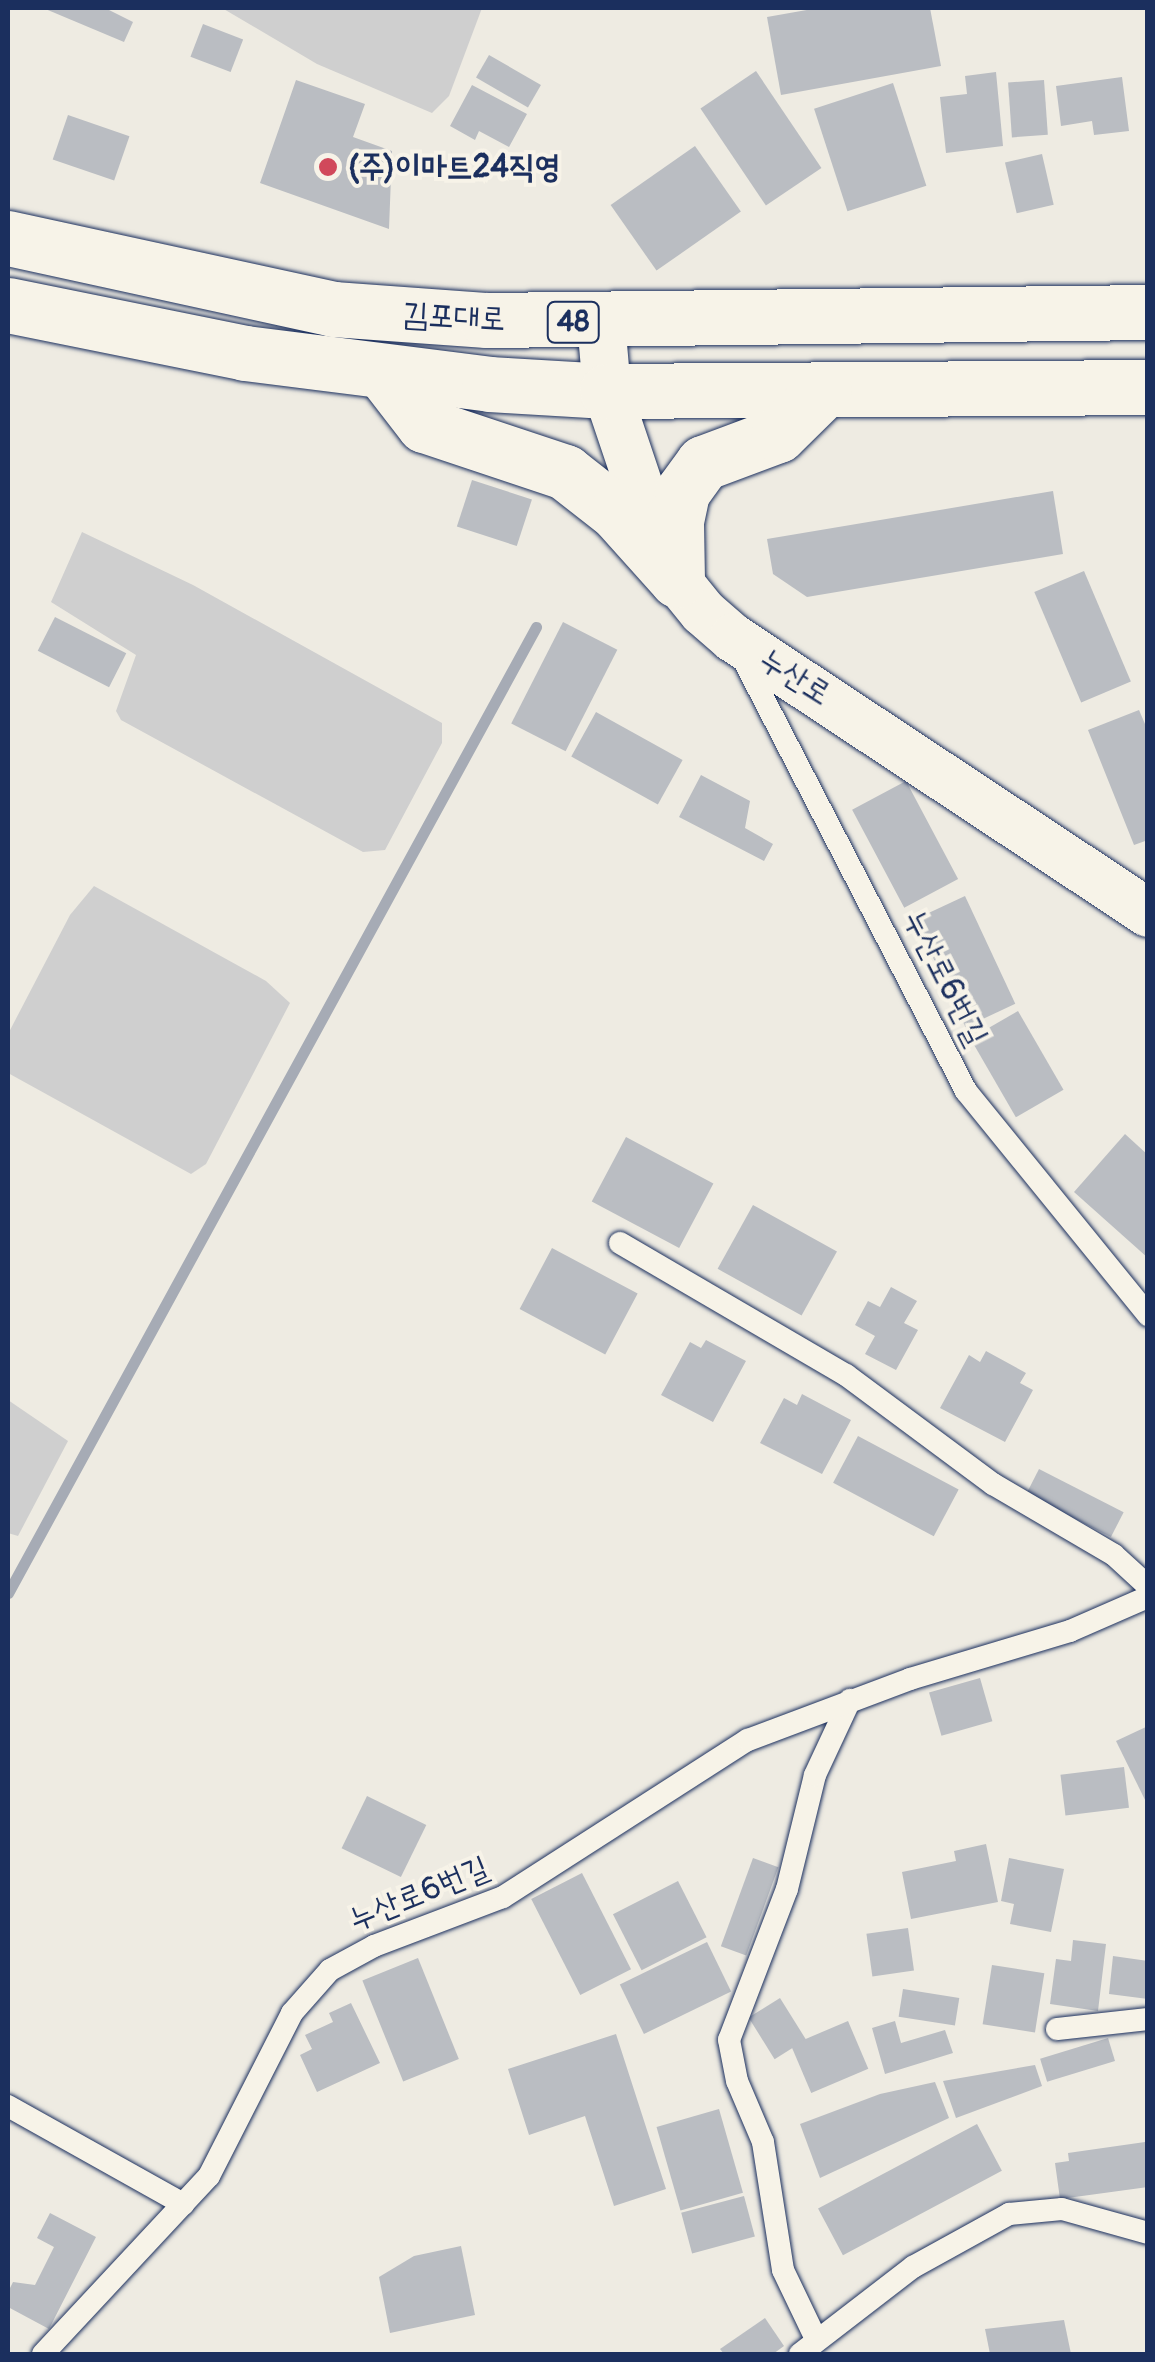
<!DOCTYPE html>
<meta charset="utf-8">
<style>
body{margin:0}
#map{position:relative;width:1155px;height:2362px;overflow:hidden;background:#eeebe2;font-family:Pangolin,"Poor Story",sans-serif}
div>[style]{position:absolute}
.green>*{inset:0;background:#cfcfcf}
.stream>*{height:11px;margin:-5.5px;padding:0 5.5px;transform-origin:5.5px;border-radius:5.5px;background:#a6abb5}
.building>*{inset:0;background:#babdc2;transform-origin:0 0}
.roads{filter:drop-shadow(0 0 2px #1b2f5e) drop-shadow(0 0 2px #1b2f5e)}
.service>*{height:22px;margin:-11px;padding:0 11px;transform-origin:11px;border-radius:11px;background:#f7f3e8}
.minor>*{height:48px;margin:-24px;padding:0 24px;transform-origin:24px;border-radius:24px;background:#f7f3e8}
.primary>*{height:55px;margin:-27.5px;padding:0 27.5px;transform-origin:27.5px;border-radius:27.5px;background:#f7f3e8}
.dots>*{width:28px;height:28px;translate:-50% -50%;box-sizing:border-box;border:5px solid #f7f3e8;border-radius:50%}
span{translate:-50% -50%;white-space:nowrap;text-align:center;line-height:1.15;-webkit-text-stroke:8px #f7f3e8;paint-order:stroke}
.shield-label span{padding:2px 8px;background:#f7f3e8;border:2px solid;border-radius:8px;-webkit-text-stroke-width:0}
.shield-label{font-size:30px;color:#1b2f5e;font-weight:700}
.poi-label{font-size:32px;color:#1b2f5e;font-weight:700}
.left{translate:0 -50%;text-align:left}
.street-label{font-size:32px;color:#1b2f5e}
.frame{position:absolute;inset:0;border:10px solid #1b2f5e;pointer-events:none}
</style>
<div id="map">
<div class="green">
<div style="clip-path:polygon(222px 8px,482px 8px,449px 96px,432px 113px,317px 64px)"></div>
<div style="clip-path:polygon(82px 532px,193px 585px,442px 723px,442px 743px,385px 850px,363px 852px,121px 720px,116px 711px,136px 655px,51px 602px)"></div>
<div style="clip-path:polygon(94px 886px,266px 981px,290px 1003px,206px 1164px,191px 1174px,8px 1073px,8px 1034px,70px 915px)"></div>
<div style="clip-path:polygon(8px 1400px,68px 1441px,18px 1536px,8px 1533px)"></div>
</div>
<div class="stream">
<div style="left:8px;top:1593px;width:1101px;rotate:-61.34deg"></div>
</div>
<div class="building">
<div style="clip-path:polygon(43px 8px,105px 8px,133px 22px,124px 42px)"></div>
<div style="clip-path:polygon(818px 8px,930px 8px,941px 66px,781px 95px,767px 17px)"></div>
<div style="left:203px;top:24px;width:43px;height:35px;rotate:21deg"></div>
<div style="left:489px;top:55px;width:60px;height:26px;rotate:30deg"></div>
<div style="left:756px;top:71px;width:117px;height:67px;rotate:56deg"></div>
<div style="clip-path:polygon(996px 72px,1003px 146px,946px 153px,940px 97px,967px 94px,965px 76px)"></div>
<div style="clip-path:polygon(1122px 77px,1129px 131px,1094px 135px,1092px 121px,1061px 126px,1056px 86px)"></div>
<div style="clip-path:polygon(296px 80px,365px 104px,353px 137px,392px 151px,389px 229px,260px 183px)"></div>
<div style="left:1044px;top:80px;width:55px;height:36px;rotate:86deg"></div>
<div style="left:893px;top:83px;width:108px;height:83px;rotate:72deg"></div>
<div style="clip-path:polygon(472px 85px,527px 114px,509px 147px,479px 131px,475px 140px,450px 126px)"></div>
<div style="left:68px;top:115px;width:65px;height:47px;rotate:19deg"></div>
<div style="left:695px;top:146px;width:80px;height:103px;rotate:55deg"></div>
<div style="left:1042px;top:154px;width:52px;height:38px;rotate:77deg"></div>
<div style="left:472px;top:480px;width:63px;height:49px;rotate:18deg"></div>
<div style="clip-path:polygon(1053px 491px,1063px 554px,807px 597px,773px 574px,767px 539px)"></div>
<div style="left:1084px;top:571px;width:120px;height:54px;rotate:67deg"></div>
<div style="left:55px;top:617px;width:80px;height:38px;rotate:27deg"></div>
<div style="left:563px;top:622px;width:61px;height:114px;rotate:27deg"></div>
<div style="clip-path:polygon(1139px 710px,1148px 731px,1148px 840px,1134px 845px,1088px 730px)"></div>
<div style="left:596px;top:712px;width:99px;height:51px;rotate:29deg"></div>
<div style="clip-path:polygon(701px 775px,750px 801px,745px 828px,773px 844px,764px 861px,679px 817px)"></div>
<div style="left:906px;top:781px;width:111px;height:61px;rotate:62deg"></div>
<div style="left:965px;top:896px;width:119px;height:55px;rotate:65deg"></div>
<div style="left:1018px;top:1011px;width:91px;height:55px;rotate:60deg"></div>
<div style="clip-path:polygon(1125px 1134px,1148px 1155px,1148px 1258px,1074px 1192px)"></div>
<div style="left:626px;top:1137px;width:99px;height:73px;rotate:28deg"></div>
<div style="left:753px;top:1205px;width:96px;height:73px;rotate:29deg"></div>
<div style="left:552px;top:1248px;width:97px;height:69px;rotate:28deg"></div>
<div style="clip-path:polygon(891px 1287px,917px 1301px,904px 1323px,918px 1330px,896px 1370px,865px 1354px,875px 1336px,855px 1325px,868px 1301px,880px 1307px)"></div>
<div style="clip-path:polygon(706px 1340px,746px 1361px,713px 1422px,661px 1395px,690px 1342px,701px 1348px)"></div>
<div style="clip-path:polygon(986px 1351px,1026px 1373px,1020px 1383px,1033px 1390px,1005px 1442px,940px 1408px,969px 1355px,980px 1362px)"></div>
<div style="clip-path:polygon(802px 1394px,851px 1420px,822px 1474px,760px 1443px,784px 1398px,797px 1405px)"></div>
<div style="left:858px;top:1436px;width:114px;height:53px;rotate:28deg"></div>
<div style="left:1039px;top:1469px;width:95px;height:28px;rotate:27deg"></div>
<div style="left:980px;top:1678px;width:45px;height:53px;rotate:74deg"></div>
<div style="clip-path:polygon(1148px 1726px,1148px 1806px,1116px 1741px)"></div>
<div style="left:1124px;top:1767px;width:41px;height:64px;rotate:83deg"></div>
<div style="left:367px;top:1796px;width:66px;height:58px;rotate:26deg"></div>
<div style="clip-path:polygon(986px 1844px,998px 1902px,911px 1919px,902px 1872px,956px 1861px,954px 1851px)"></div>
<div style="left:753px;top:1858px;width:27px;height:94px;rotate:20deg"></div>
<div style="clip-path:polygon(1009px 1858px,1064px 1869px,1051px 1932px,1010px 1924px,1014px 1904px,1001px 1901px)"></div>
<div style="left:582px;top:1873px;width:108px;height:57px;rotate:63deg"></div>
<div style="left:678px;top:1881px;width:63px;height:73px;rotate:63deg"></div>
<div style="left:908px;top:1928px;width:43px;height:42px;rotate:82deg"></div>
<div style="clip-path:polygon(1073px 1940px,1106px 1944px,1098px 2011px,1050px 2004px,1056px 1959px,1071px 1961px)"></div>
<div style="left:707px;top:1942px;width:55px;height:97px;rotate:64deg"></div>
<div style="clip-path:polygon(1113px 1956px,1148px 1961px,1148px 1999px,1109px 1994px)"></div>
<div style="left:418px;top:1958px;width:109px;height:60px;rotate:68deg"></div>
<div style="left:992px;top:1965px;width:53px;height:60px;rotate:9deg"></div>
<div style="left:903px;top:1989px;width:57px;height:28px;rotate:9deg"></div>
<div style="left:780px;top:1998px;width:49px;height:37px;rotate:58deg"></div>
<div style="clip-path:polygon(351px 2003px,380px 2063px,317px 2092px,300px 2055px,312px 2049px,305px 2035px,333px 2022px,329px 2013px)"></div>
<div style="left:848px;top:2021px;width:52px;height:62px;rotate:67deg"></div>
<div style="clip-path:polygon(895px 2021px,901px 2043px,945px 2030px,953px 2053px,885px 2074px,872px 2028px)"></div>
<div style="clip-path:polygon(616px 2034px,666px 2189px,614px 2206px,585px 2116px,529px 2135px,508px 2069px)"></div>
<div style="left:1108px;top:2038px;width:24px;height:71px;rotate:73deg"></div>
<div style="clip-path:polygon(1035px 2065px,1042px 2086px,956px 2118px,943px 2081px)"></div>
<div style="clip-path:polygon(935px 2082px,949px 2118px,820px 2178px,800px 2124px,880px 2094px)"></div>
<div style="left:719px;top:2109px;width:87px;height:65px;rotate:74deg"></div>
<div style="left:977px;top:2124px;width:53px;height:180px;rotate:62deg"></div>
<div style="clip-path:polygon(1145px 2142px,1148px 2187px,1060px 2199px,1055px 2163px,1069px 2161px,1068px 2153px)"></div>
<div style="left:744px;top:2196px;width:42px;height:65px;rotate:75deg"></div>
<div style="clip-path:polygon(50px 2213px,96px 2237px,49px 2329px,8px 2307px,8px 2292px,13px 2282px,35px 2285px,54px 2247px,37px 2238px)"></div>
<div style="clip-path:polygon(461px 2246px,475px 2315px,390px 2333px,379px 2277px,414px 2256px)"></div>
<div style="clip-path:polygon(765px 2318px,784px 2346px,773px 2354px,724px 2354px,720px 2349px)"></div>
<div style="clip-path:polygon(1064px 2320px,1071px 2354px,990px 2354px,985px 2329px)"></div>
</div>
<div class="roads">
<div class="service">
<div style="left:741px;top:655px;width:491px;rotate:62.7deg"></div>
<div style="left:966px;top:1091px;width:289px;rotate:50.9deg"></div>
<div style="left:620px;top:1243px;width:262px;rotate:30.3deg"></div>
<div style="left:846px;top:1375px;width:183px;rotate:36.6deg"></div>
<div style="left:993px;top:1484px;width:140px;rotate:30.4deg"></div>
<div style="left:1114px;top:1555px;width:46px;rotate:42.4deg"></div>
<div style="left:1057px;top:2029px;width:92px;rotate:-6.3deg"></div>
<div style="left:8px;top:2106px;width:201px;rotate:29.2deg"></div>
<div style="left:816px;top:2339px;width:76px;rotate:-115.6deg"></div>
<div style="left:783px;top:2270px;width:130px;rotate:-98.9deg"></div>
<div style="left:763px;top:2142px;width:66px;rotate:-113.1deg"></div>
<div style="left:737px;top:2081px;width:42px;rotate:-101deg"></div>
<div style="left:729px;top:2040px;width:162px;rotate:-69deg"></div>
<div style="left:787px;top:1889px;width:117px;rotate:-76.2deg"></div>
<div style="left:815px;top:1775px;width:83px;rotate:-65deg"></div>
<div style="left:43px;top:2354px;width:243px;rotate:-47deg"></div>
<div style="left:209px;top:2176px;width:183px;rotate:-63deg"></div>
<div style="left:292px;top:2013px;width:57px;rotate:-48.5deg"></div>
<div style="left:330px;top:1970px;width:50px;rotate:-28.6deg"></div>
<div style="left:374px;top:1946px;width:138px;rotate:-20.8deg"></div>
<div style="left:503px;top:1897px;width:291px;rotate:-32.7deg"></div>
<div style="left:748px;top:1740px;width:173px;rotate:-20.6deg"></div>
<div style="left:910px;top:1679px;width:167px;rotate:-16.7deg"></div>
<div style="left:1070px;top:1631px;width:85px;rotate:-23.6deg"></div>
<div style="left:800px;top:2354px;width:143px;rotate:-37.6deg"></div>
<div style="left:913px;top:2267px;width:110px;rotate:-28.9deg"></div>
<div style="left:1009px;top:2214px;width:53px;rotate:-5.4deg"></div>
<div style="left:1062px;top:2209px;width:89px;rotate:15.6deg"></div>
</div>
<div class="minor">
<div style="left:601px;top:322px;width:69px;rotate:85deg"></div>
<div style="left:607px;top:391px;width:119px;rotate:71.4deg"></div>
<div style="left:645px;top:504px;width:82px;rotate:67.2deg"></div>
<div style="left:677px;top:580px;width:41px;rotate:50.9deg"></div>
<div style="left:703px;top:612px;width:40px;rotate:41deg"></div>
<div style="left:733px;top:638px;width:498px;rotate:33.5deg"></div>
</div>
<div class="primary">
<div style="left:8px;top:238px;width:333px;rotate:12.3deg"></div>
<div style="left:333px;top:309px;width:154px;rotate:4.1deg"></div>
<div style="left:487px;top:320px;width:661px;rotate:-0.69deg"></div>
<div style="left:8px;top:305px;width:242px;rotate:11.4deg"></div>
<div style="left:245px;top:353px;width:246px;rotate:7.2deg"></div>
<div style="left:489px;top:384px;width:118px;rotate:3.4deg"></div>
<div style="left:607px;top:391px;width:541px;rotate:-0.42deg"></div>
<div style="left:383px;top:372px;width:67px;rotate:52.3deg"></div>
<div style="left:424px;top:425px;width:149px;rotate:18.4deg"></div>
<div style="left:565px;top:472px;width:65px;rotate:38.1deg"></div>
<div style="left:616px;top:512px;width:91px;rotate:48.1deg"></div>
<div style="left:677px;top:580px;width:59px;rotate:-91deg"></div>
<div style="left:676px;top:521px;width:30px;rotate:-78deg"></div>
<div style="left:682px;top:492px;width:36px;rotate:-54deg"></div>
<div style="left:703px;top:463px;width:80px;rotate:-20.5deg"></div>
<div style="left:778px;top:435px;width:64px;rotate:-44.4deg"></div>
</div>
</div>
<div class="dots">
<div style="left:328px;top:167px;background:#d1495b"></div>
</div>
<div class="shield-label">
<span style="left:573px;top:322px">48</span>
</div>
<div class="poi-label">
<span class="left" style="left:348px;top:167px">(주)이마트24직영</span>
</div>
<div class="street-label">
<span style="left:454px;top:317px;rotate:3deg">김포대로</span>
<span style="left:795px;top:677px;rotate:32deg">누산로</span>
<span style="left:945px;top:978px;rotate:63deg">누산로6번길</span>
<span style="left:419px;top:1894px;rotate:-22deg">누산로6번길</span>
</div>
<div class="frame"></div>
</div>
